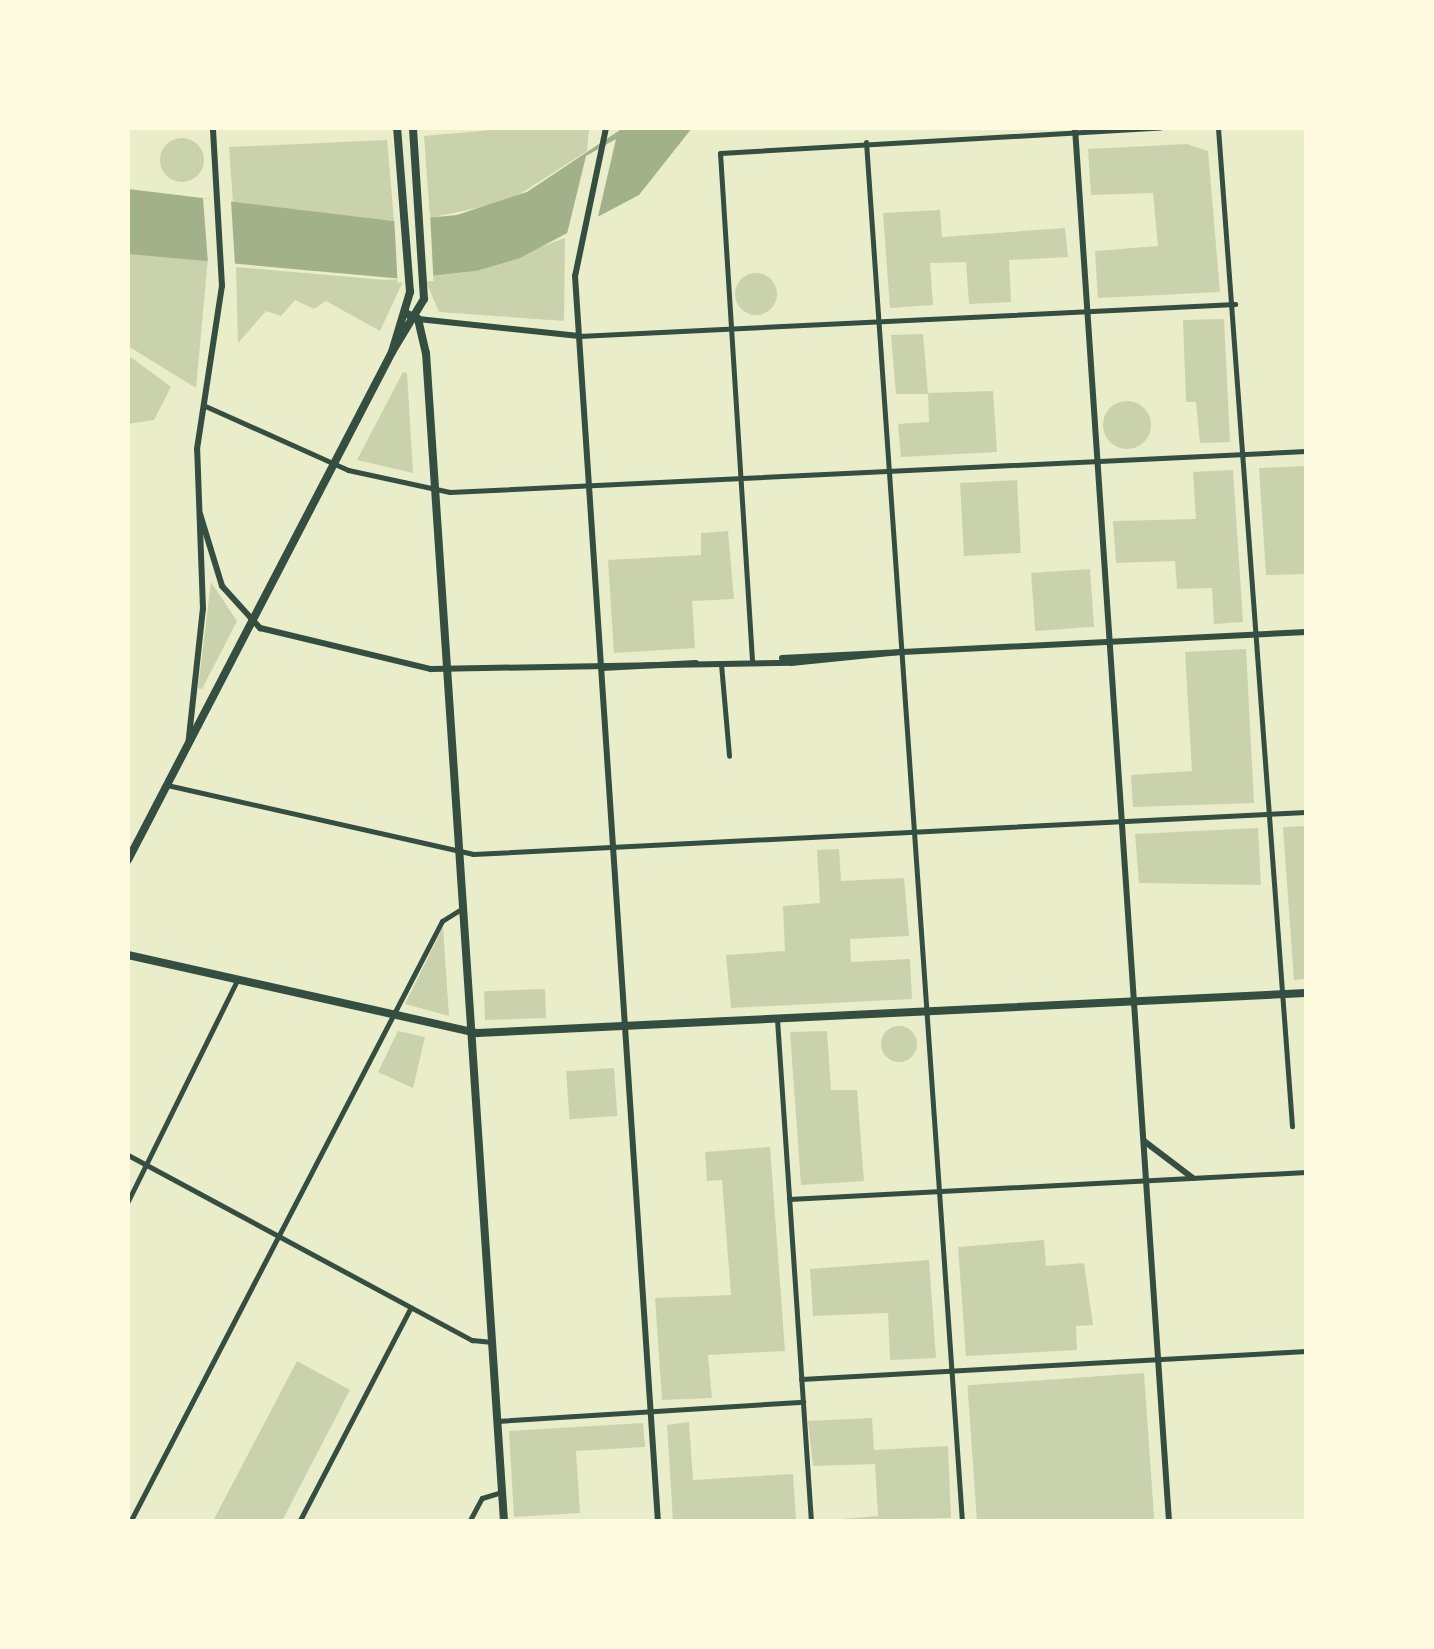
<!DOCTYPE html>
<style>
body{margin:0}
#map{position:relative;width:1434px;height:1649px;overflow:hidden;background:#e9edc9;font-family:Roboto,sans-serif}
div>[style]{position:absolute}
.green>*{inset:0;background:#cad2ad;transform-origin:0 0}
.round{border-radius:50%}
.water>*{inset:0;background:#a3b18a}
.pier>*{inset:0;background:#e9edc9;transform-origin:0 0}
.minor>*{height:5px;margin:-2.5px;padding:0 2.5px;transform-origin:2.5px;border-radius:2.5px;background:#344e41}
.tertiary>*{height:6px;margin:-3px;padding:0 3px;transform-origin:3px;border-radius:3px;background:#344e41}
.secondary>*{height:8px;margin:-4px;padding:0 4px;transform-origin:4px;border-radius:4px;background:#344e41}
span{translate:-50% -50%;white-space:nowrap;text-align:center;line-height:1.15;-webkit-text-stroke:10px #fefae0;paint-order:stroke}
.frame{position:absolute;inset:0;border:130px solid #fefae0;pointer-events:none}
</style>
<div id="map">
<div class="green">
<div style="clip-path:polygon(515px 128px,589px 128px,587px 151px,509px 201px,430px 218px,424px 136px)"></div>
<div class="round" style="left:160px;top:138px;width:44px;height:44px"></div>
<div style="clip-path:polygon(387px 140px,394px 221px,233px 202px,229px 147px)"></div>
<div style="clip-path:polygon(1187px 144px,1208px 151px,1220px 292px,1098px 298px,1095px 251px,1158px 246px,1153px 193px,1091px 195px,1088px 149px)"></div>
<div style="clip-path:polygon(940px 210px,942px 237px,1065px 228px,1068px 257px,1009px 260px,1011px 302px,969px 304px,966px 262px,930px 263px,933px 305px,890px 308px,883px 213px)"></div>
<div style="clip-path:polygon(565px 238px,564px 321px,439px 312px,424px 277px,476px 271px)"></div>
<div style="clip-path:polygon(128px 254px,208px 258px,196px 388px,128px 346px)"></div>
<div style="clip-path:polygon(236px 267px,384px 280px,404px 279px,380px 331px,326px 301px,314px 309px,295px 300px,281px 316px,266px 311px,238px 343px)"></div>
<div class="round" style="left:735px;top:273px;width:42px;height:42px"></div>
<div style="clip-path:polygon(1224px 319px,1230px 442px,1200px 443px,1196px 402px,1186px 402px,1183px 320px)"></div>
<div style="clip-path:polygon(923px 334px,928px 393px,993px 391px,997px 452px,901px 457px,898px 424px,929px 422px,928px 394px,896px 394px,891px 335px)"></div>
<div style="clip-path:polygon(128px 355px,171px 387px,154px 420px,128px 424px)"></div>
<div style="clip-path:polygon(403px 372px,407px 373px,413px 473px,357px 460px)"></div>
<div class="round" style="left:1103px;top:401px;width:48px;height:48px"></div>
<div style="clip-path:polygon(1306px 466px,1306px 574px,1266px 575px,1259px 468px)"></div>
<div style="clip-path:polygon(1233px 470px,1243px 622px,1214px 624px,1212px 588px,1177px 589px,1175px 561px,1116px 563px,1113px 521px,1196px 519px,1193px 472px)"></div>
<div style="left:1017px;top:480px;width:73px;height:57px;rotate:87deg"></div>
<div style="clip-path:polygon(728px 531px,734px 599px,692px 601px,695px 648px,614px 653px,608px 560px,701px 555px,701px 533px)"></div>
<div style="left:1090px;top:569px;width:58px;height:59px;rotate:86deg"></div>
<div style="clip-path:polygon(211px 582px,237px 621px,202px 689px,198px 688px)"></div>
<div style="clip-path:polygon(1246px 649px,1254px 803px,1133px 807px,1131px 775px,1192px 771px,1185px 652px)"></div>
<div style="clip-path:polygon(1306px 826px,1306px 979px,1294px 980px,1283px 827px)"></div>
<div style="clip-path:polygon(1258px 828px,1261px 885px,1139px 883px,1135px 834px)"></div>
<div style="clip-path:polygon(839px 849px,841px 881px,904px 878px,909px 936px,850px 939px,851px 962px,910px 959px,912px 999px,731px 1008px,726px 955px,785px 951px,783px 906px,820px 903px,817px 850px)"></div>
<div style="clip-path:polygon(443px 927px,449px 1016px,405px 1004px)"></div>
<div style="left:545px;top:989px;width:29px;height:61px;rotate:88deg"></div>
<div class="round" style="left:881px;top:1026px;width:36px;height:36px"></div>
<div style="clip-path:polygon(398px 1031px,425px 1037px,413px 1088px,378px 1072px)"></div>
<div style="clip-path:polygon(827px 1031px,831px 1090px,857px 1090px,864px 1181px,801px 1185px,790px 1032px)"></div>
<div style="left:614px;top:1068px;width:48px;height:48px;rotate:86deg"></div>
<div style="clip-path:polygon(770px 1147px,785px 1351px,708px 1355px,712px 1398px,662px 1400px,655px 1298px,731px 1295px,722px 1180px,707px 1181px,705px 1152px)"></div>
<div style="clip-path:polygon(1044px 1240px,1046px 1266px,1084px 1263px,1093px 1325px,1076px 1326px,1077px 1350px,966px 1356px,958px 1247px)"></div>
<div style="clip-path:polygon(929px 1260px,936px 1358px,890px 1360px,888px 1313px,813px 1316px,810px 1269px)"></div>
<div style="clip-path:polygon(297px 1361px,350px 1390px,282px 1521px,213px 1521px)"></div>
<div style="left:1144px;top:1373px;width:148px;height:177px;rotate:86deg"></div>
<div style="clip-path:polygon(872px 1418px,874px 1450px,948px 1446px,951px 1518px,816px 1521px,878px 1516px,875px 1464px,813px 1466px,808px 1421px)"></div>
<div style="clip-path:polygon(689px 1422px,693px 1480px,793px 1474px,796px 1521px,673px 1521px,667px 1425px)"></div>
<div style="clip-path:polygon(643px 1423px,645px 1447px,576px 1451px,580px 1513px,514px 1517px,509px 1431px)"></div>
</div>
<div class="water">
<div style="clip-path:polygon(623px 128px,692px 128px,639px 195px,520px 258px,476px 271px,404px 279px,128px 254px,128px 189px,394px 221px,457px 215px,527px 192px)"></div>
</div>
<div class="pier">
<div style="clip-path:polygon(616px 139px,597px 221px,566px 238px,586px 156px)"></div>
<div style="clip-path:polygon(203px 198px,231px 201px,235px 265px,208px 263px)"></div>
<div style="left:430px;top:213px;width:68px;height:36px;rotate:87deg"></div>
</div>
<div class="minor">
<div style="left:1218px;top:128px;width:1001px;rotate:85.76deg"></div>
<div style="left:866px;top:142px;width:1383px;rotate:86.02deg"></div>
<div style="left:579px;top:336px;width:657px;rotate:-2.79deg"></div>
<div style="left:203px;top:405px;width:159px;rotate:24.1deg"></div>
<div style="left:348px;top:470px;width:104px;rotate:12.2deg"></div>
<div style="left:450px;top:492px;width:857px;rotate:-2.74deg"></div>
<div style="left:752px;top:660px;width:508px;rotate:-93.61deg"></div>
<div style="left:720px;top:153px;width:441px;rotate:-3.3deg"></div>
<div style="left:721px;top:664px;width:92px;rotate:85deg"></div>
<div style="left:167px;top:785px;width:314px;rotate:12.7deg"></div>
<div style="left:473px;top:854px;width:834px;rotate:-2.89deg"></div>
<div style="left:777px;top:1019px;width:504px;rotate:86.13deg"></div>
<div style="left:128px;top:1155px;width:391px;rotate:28.3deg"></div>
<div style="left:472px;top:1340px;width:20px;rotate:6deg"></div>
<div style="left:789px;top:1199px;width:518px;rotate:-2.99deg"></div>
<div style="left:128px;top:1201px;width:244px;rotate:-63.7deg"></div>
<div style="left:1306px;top:1333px;width:18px;rotate:90deg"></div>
<div style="left:801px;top:1379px;width:506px;rotate:-3.17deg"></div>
<div style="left:497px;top:1421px;width:307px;rotate:-3.6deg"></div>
<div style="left:130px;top:1522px;width:677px;rotate:-62.56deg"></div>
<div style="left:442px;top:921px;width:25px;rotate:-32deg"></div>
<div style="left:299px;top:1522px;width:242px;rotate:-62.5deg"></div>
<div style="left:469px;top:1522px;width:27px;rotate:-62deg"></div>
<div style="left:482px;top:1498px;width:21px;rotate:-17deg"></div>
</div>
<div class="tertiary">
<div style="left:606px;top:128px;width:151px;rotate:101.8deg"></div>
<div style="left:575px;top:276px;width:1249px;rotate:86.19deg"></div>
<div style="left:1075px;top:128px;width:1397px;rotate:86.14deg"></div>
<div style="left:418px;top:319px;width:162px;rotate:6deg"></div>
<div style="left:200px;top:514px;width:75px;rotate:73deg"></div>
<div style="left:222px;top:586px;width:57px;rotate:47.9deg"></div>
<div style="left:260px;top:628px;width:176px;rotate:13.5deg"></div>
<div style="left:431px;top:669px;width:360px;rotate:-1deg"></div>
<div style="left:791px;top:663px;width:112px;rotate:-5.7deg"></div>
<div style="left:782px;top:658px;width:525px;rotate:-2.84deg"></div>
<div style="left:602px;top:668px;width:94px;rotate:-3deg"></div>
<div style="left:188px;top:746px;width:138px;rotate:-83.8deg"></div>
<div style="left:203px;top:609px;width:160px;rotate:-92.1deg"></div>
<div style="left:197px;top:449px;width:165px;rotate:-81.3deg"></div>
<div style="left:222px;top:286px;width:158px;rotate:-93.3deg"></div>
<div style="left:1144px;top:1141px;width:61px;rotate:37.1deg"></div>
</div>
<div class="secondary">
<div style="left:405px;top:313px;width:14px;rotate:25deg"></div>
<div style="left:418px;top:319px;width:35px;rotate:77deg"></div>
<div style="left:426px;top:353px;width:1172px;rotate:86.18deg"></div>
<div style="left:392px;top:352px;width:62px;rotate:-58.9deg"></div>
<div style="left:424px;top:299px;width:171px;rotate:-93.7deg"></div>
<div style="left:128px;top:860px;width:573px;rotate:-62.54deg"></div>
<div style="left:392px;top:352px;width:63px;rotate:-73.3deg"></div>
<div style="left:410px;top:292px;width:165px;rotate:-94.5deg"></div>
<div style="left:128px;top:955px;width:358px;rotate:12.6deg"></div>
<div style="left:477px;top:1033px;width:830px;rotate:-2.76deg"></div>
</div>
<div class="frame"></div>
</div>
